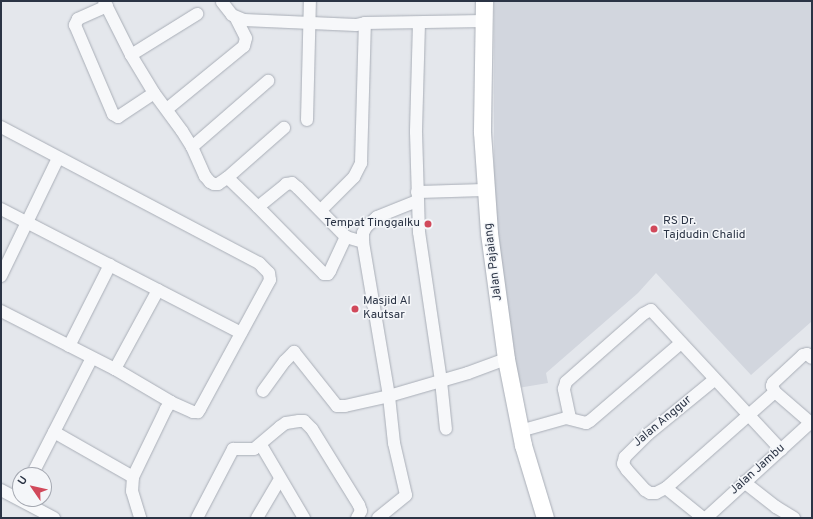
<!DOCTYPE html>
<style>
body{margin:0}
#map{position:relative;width:813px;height:519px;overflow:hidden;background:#e4e7ec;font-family:Overpass,sans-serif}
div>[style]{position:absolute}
.built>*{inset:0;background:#d2d6de}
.roads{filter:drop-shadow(0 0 1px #a9aeb7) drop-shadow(0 0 1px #a9aeb7)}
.minor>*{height:12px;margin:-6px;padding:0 6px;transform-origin:6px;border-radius:6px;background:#f7f8fa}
.secondary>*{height:17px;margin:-8.5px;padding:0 8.5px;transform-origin:8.5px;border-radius:8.5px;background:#fff}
.dots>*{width:11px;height:11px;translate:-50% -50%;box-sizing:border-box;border:2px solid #f4f6f9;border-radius:50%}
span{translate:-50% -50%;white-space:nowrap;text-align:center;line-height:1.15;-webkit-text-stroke:3px #f4f6f9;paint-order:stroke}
.poi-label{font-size:12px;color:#2b3445}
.left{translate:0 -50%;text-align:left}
.right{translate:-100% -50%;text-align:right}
.street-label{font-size:12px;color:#2b3445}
.frame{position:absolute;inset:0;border:2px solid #2b3445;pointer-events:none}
.north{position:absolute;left:12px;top:467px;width:40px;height:40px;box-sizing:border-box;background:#f4f6f9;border:1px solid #a4a8b1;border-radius:50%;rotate:304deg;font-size:11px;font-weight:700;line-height:16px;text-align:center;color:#2b3445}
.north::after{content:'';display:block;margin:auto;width:14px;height:18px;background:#d1495b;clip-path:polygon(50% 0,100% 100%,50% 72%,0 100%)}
</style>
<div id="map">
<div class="built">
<div style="clip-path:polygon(494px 1px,812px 1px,812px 323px,811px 322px,751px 375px,656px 273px,638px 293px,546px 373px,548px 383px,518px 388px,501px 288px,494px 185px)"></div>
</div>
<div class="roads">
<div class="minor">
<div style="left:104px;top:1px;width:60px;rotate:63.4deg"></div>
<div style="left:131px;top:55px;width:44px;rotate:58.8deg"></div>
<div style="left:154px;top:93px;width:47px;rotate:53.6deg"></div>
<div style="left:182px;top:131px;width:19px;rotate:58deg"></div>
<div style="left:192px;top:147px;width:32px;rotate:66deg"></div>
<div style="left:205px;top:176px;width:8px;rotate:50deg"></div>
<div style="left:210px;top:182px;width:4px;rotate:27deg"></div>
<div style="left:214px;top:184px;width:4px"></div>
<div style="left:218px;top:184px;width:11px;rotate:-34deg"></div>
<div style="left:227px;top:178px;width:2px;rotate:27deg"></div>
<div style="left:229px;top:179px;width:40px;rotate:44deg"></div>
<div style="left:258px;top:207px;width:36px;rotate:-39deg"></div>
<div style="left:286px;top:184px;width:6px;rotate:-9deg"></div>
<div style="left:292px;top:183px;width:8px;rotate:40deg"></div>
<div style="left:298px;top:188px;width:69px;rotate:45.6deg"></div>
<div style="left:346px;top:237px;width:18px;rotate:16deg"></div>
<div style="left:222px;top:2px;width:16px;rotate:52deg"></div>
<div style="left:232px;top:15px;width:13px;rotate:23deg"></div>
<div style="left:244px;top:20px;width:112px;rotate:2.6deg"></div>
<div style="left:356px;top:25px;width:9px;rotate:-13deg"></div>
<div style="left:365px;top:23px;width:119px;rotate:-1deg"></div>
<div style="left:107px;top:6px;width:32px;rotate:156deg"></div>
<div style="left:78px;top:19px;width:7px;rotate:117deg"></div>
<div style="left:75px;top:25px;width:97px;rotate:66.9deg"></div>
<div style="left:113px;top:114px;width:6px;rotate:31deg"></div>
<div style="left:118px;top:117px;width:43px;rotate:-33.7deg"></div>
<div style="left:419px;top:23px;width:109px;rotate:91.6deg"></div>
<div style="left:416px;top:132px;width:100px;rotate:88.3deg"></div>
<div style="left:419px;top:232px;width:151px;rotate:81.6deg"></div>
<div style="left:441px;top:381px;width:48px;rotate:84.1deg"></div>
<div style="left:131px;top:55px;width:78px;rotate:-31.8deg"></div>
<div style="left:167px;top:109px;width:99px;rotate:-39.3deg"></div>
<div style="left:244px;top:46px;width:8px;rotate:-76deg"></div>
<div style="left:246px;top:38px;width:22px;rotate:-117deg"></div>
<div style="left:307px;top:120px;width:119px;rotate:-88.6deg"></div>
<div style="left:1px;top:127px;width:292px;rotate:27.8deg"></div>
<div style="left:259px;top:263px;width:14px;rotate:45deg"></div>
<div style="left:269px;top:273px;width:7px;rotate:82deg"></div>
<div style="left:270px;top:280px;width:147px;rotate:118.5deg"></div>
<div style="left:200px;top:409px;width:4px;rotate:124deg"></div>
<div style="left:198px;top:412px;width:5px;rotate:180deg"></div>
<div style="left:193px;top:412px;width:24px;rotate:-156deg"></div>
<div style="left:171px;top:402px;width:9px;rotate:126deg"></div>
<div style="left:166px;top:409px;width:76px;rotate:115.9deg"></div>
<div style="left:133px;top:477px;width:14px;rotate:94deg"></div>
<div style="left:132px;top:491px;width:28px;rotate:73deg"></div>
<div style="left:192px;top:147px;width:101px;rotate:-41deg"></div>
<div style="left:227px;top:178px;width:76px;rotate:-41.3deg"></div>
<div style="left:417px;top:192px;width:69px;rotate:-1.7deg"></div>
<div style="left:258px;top:207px;width:94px;rotate:45.4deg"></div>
<div style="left:324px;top:274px;width:4px"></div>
<div style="left:328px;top:274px;width:4px;rotate:-56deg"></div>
<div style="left:330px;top:271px;width:38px;rotate:-65deg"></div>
<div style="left:1px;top:209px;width:270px;rotate:27.3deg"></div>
<div style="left:321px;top:210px;width:47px;rotate:-45deg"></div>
<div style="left:354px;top:177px;width:16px;rotate:-63deg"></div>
<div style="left:361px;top:163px;width:140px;rotate:-88.4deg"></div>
<div style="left:1px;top:276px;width:131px;rotate:-64.2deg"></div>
<div style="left:1px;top:311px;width:128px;rotate:27deg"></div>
<div style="left:115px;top:369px;width:65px;rotate:30.5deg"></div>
<div style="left:69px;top:346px;width:91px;rotate:-63.2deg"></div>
<div style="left:115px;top:369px;width:90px;rotate:-61.4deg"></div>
<div style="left:714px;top:380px;width:85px;rotate:140.7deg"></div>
<div style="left:648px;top:434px;width:33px;rotate:135deg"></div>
<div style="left:625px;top:457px;width:7px;rotate:106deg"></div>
<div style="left:623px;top:464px;width:7px;rotate:56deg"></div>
<div style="left:627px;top:470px;width:27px;rotate:48deg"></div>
<div style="left:645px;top:490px;width:6px;rotate:31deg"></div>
<div style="left:650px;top:493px;width:6px"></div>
<div style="left:656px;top:493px;width:11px;rotate:-27deg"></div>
<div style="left:666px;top:488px;width:145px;rotate:-41.4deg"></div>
<div style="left:775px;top:392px;width:7px;rotate:-117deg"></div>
<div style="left:772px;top:386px;width:3px;rotate:-72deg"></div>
<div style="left:773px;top:383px;width:41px;rotate:-43deg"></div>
<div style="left:803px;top:355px;width:4px;rotate:-14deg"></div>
<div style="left:807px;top:354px;width:6px;rotate:39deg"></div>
<div style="left:263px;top:391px;width:37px;rotate:-54deg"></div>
<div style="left:285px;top:361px;width:13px;rotate:-45deg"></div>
<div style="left:294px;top:352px;width:69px;rotate:51.5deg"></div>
<div style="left:337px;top:406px;width:8px"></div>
<div style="left:345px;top:406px;width:45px;rotate:-12.8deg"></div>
<div style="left:389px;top:396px;width:156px;rotate:-99.6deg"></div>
<div style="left:363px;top:242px;width:9px;rotate:-90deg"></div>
<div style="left:363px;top:233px;width:7px;rotate:-63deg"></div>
<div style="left:366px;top:227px;width:15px;rotate:-42deg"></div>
<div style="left:377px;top:217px;width:43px;rotate:-21.8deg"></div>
<div style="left:775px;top:392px;width:49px;rotate:40.9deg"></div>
<div style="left:570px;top:418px;width:30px;rotate:-102deg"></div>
<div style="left:564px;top:389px;width:7px;rotate:-74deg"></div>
<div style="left:566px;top:382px;width:103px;rotate:-41.4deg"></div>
<div style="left:643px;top:314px;width:9px;rotate:-27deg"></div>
<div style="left:651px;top:310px;width:191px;rotate:47.1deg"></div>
<div style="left:520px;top:431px;width:48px;rotate:-15.8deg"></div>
<div style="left:566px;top:418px;width:21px;rotate:14deg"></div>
<div style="left:586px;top:423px;width:4px;rotate:-27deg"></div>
<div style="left:590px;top:421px;width:120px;rotate:-40.6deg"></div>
<div style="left:54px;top:432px;width:91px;rotate:29.7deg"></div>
<div style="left:261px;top:445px;width:85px;rotate:59.5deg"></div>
<div style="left:32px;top:475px;width:131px;rotate:-62.9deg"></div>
<div style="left:744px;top:482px;width:41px;rotate:38deg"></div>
<div style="left:776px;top:507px;width:21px;rotate:31deg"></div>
<div style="left:666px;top:488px;width:48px;rotate:39deg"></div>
<div style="left:1px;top:490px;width:60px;rotate:27.8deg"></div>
<div style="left:197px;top:518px;width:78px;rotate:-62.4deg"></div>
<div style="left:233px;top:449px;width:21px"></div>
<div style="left:254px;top:449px;width:34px;rotate:-40deg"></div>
<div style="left:280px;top:427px;width:7px;rotate:-34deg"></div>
<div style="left:286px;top:423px;width:13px;rotate:-9deg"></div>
<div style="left:299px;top:421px;width:5px"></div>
<div style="left:304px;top:421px;width:11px;rotate:45deg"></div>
<div style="left:312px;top:429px;width:89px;rotate:58.3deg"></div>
<div style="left:359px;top:505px;width:6px;rotate:72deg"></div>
<div style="left:361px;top:511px;width:8px;rotate:120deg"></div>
<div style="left:257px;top:518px;width:45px;rotate:-59.5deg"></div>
<div style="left:378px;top:518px;width:36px;rotate:-39deg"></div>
<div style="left:406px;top:495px;width:53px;rotate:-103deg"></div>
<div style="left:394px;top:443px;width:47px;rotate:-96.1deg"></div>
<div style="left:389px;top:396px;width:82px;rotate:-16.2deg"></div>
<div style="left:468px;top:373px;width:40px;rotate:-20.2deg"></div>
<div style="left:706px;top:518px;width:141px;rotate:-42.4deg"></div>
</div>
<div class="secondary">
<div style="left:484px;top:1px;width:131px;rotate:90.9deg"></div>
<div style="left:482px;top:132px;width:101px;rotate:86deg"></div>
<div style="left:489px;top:233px;width:127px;rotate:82.3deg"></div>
<div style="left:506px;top:359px;width:88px;rotate:78.8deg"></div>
<div style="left:523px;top:445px;width:76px;rotate:73.2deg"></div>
</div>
</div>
<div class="dots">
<div style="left:428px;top:224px;background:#d1495b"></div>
<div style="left:654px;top:229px;background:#d1495b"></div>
<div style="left:355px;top:309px;background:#d1495b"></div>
</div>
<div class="poi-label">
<span class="left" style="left:663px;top:229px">RS Dr.<br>Tajdudin Chalid</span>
<span class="right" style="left:420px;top:224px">Tempat Tinggalku</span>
<span class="left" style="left:363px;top:309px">Masjid Al<br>Kautsar</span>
</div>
<div class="street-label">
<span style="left:494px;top:262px;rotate:-97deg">Jalan Pajaiang</span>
<span style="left:663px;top:422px;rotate:-40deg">Jalan Anggur</span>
<span style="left:758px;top:470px;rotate:-42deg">Jalan Jambu</span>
</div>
<div class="frame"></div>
<div class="north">U</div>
</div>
